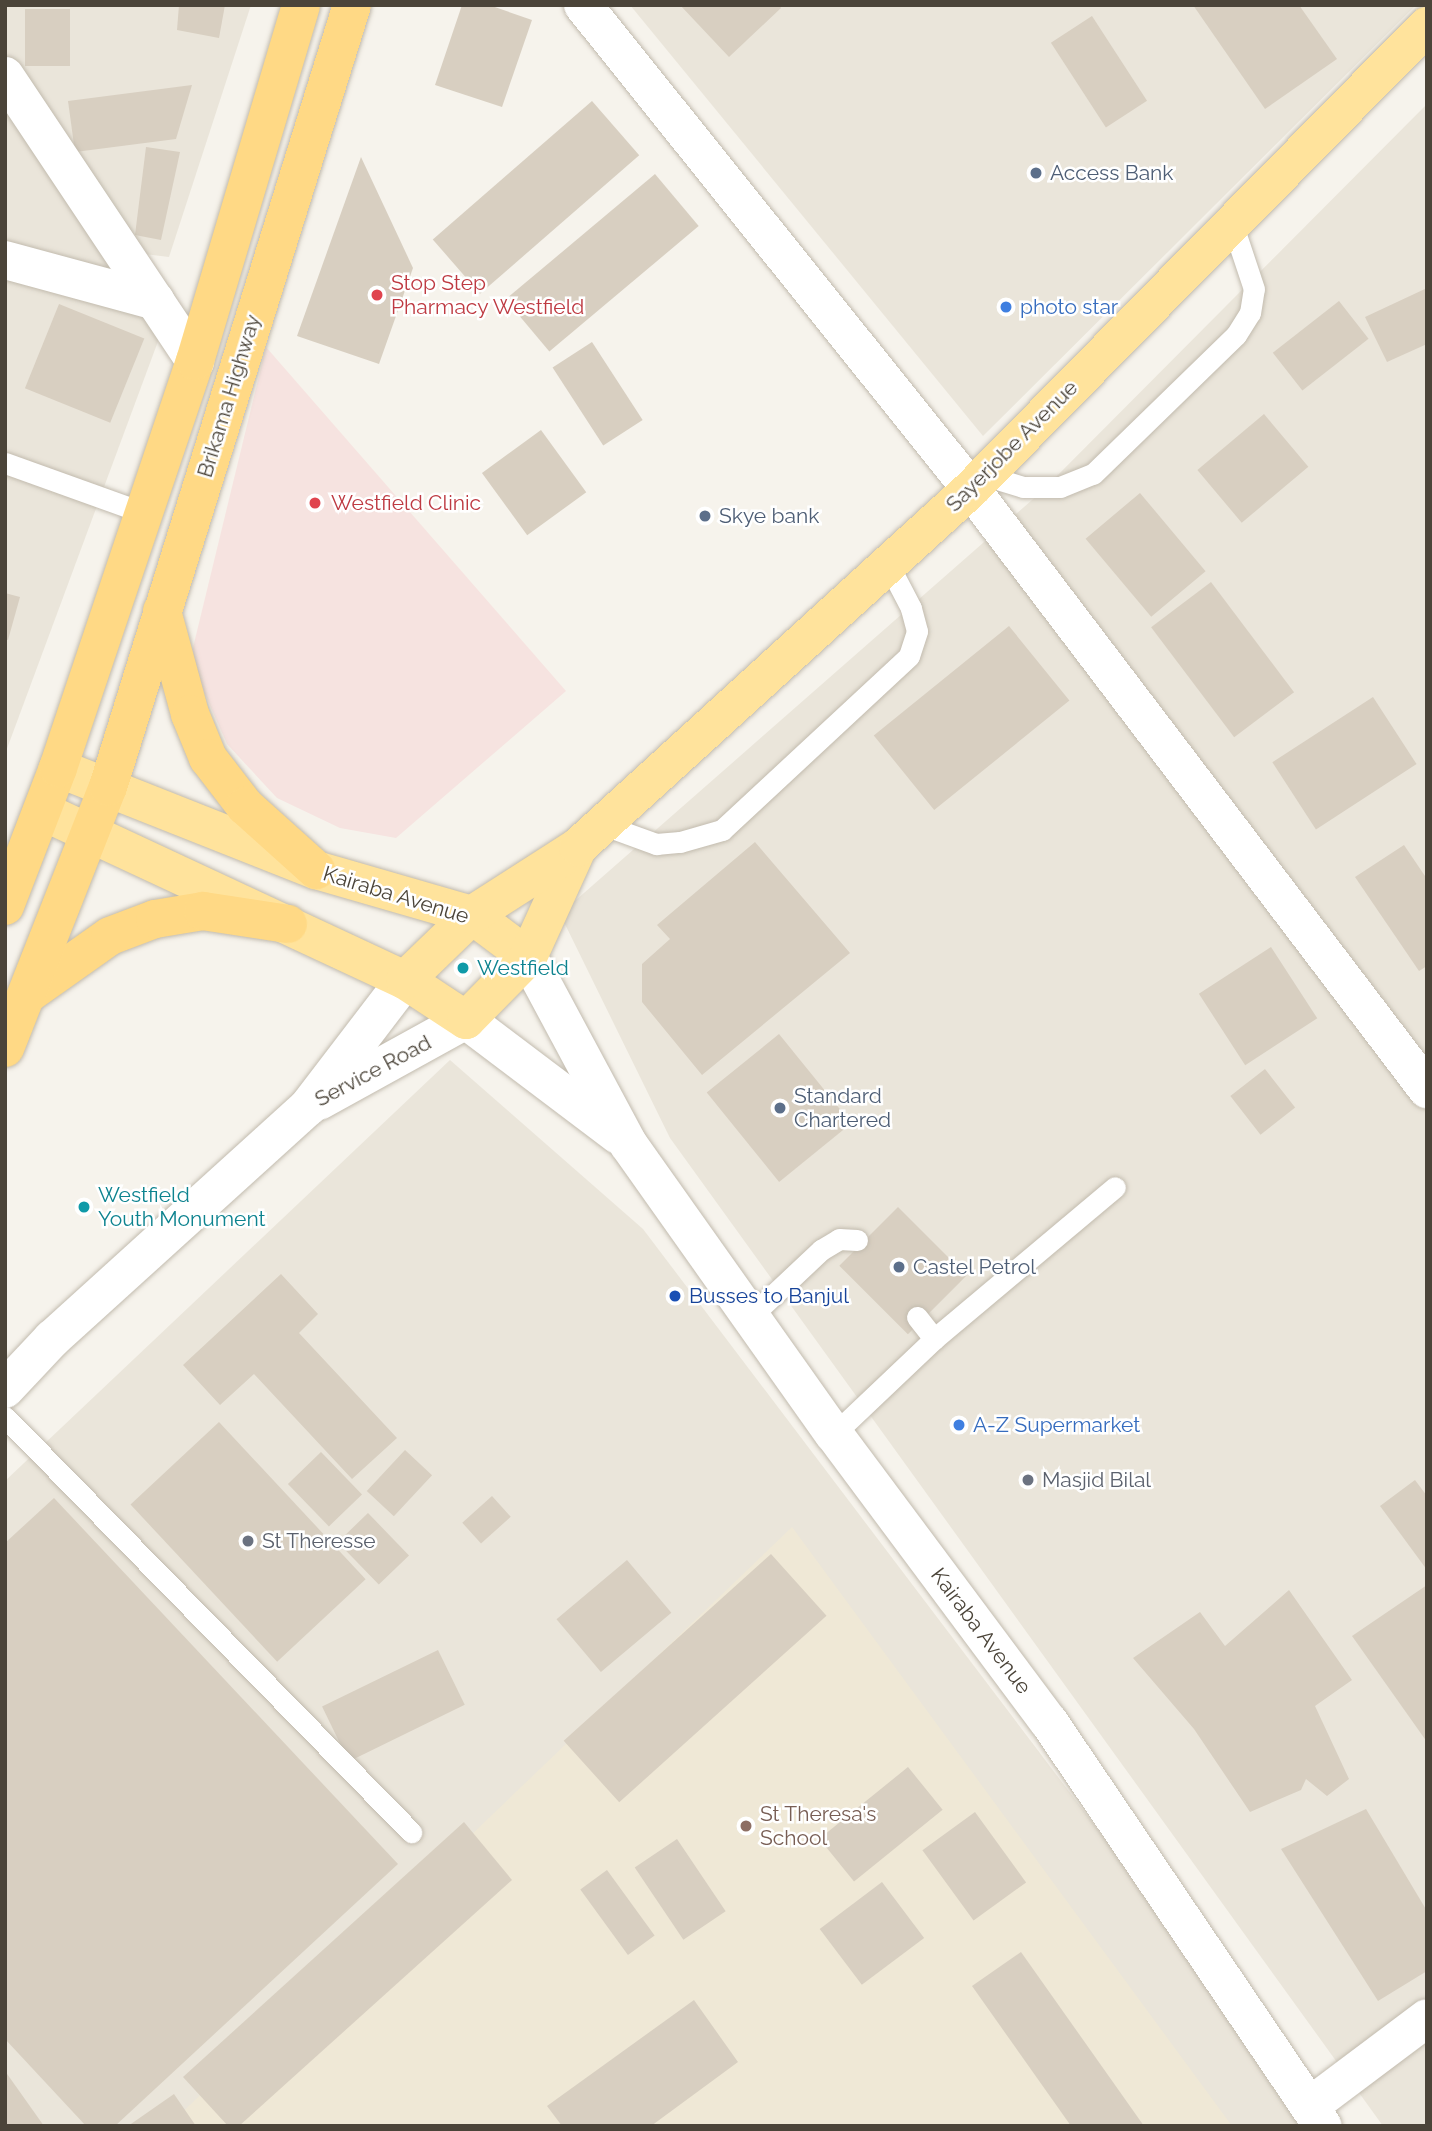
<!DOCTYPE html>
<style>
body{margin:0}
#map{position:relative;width:1432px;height:2131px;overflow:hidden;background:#f6f3ec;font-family:Raleway,sans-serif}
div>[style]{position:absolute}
.residential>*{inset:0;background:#eae5da}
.education>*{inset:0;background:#efe8d6}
.medical>*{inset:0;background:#f6e3e0}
.building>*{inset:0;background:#d8cfc1;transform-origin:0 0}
.roads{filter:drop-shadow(0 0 2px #c2bbae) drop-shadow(0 0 2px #c2bbae)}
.service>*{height:21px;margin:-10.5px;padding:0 10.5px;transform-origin:10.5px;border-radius:10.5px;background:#fff}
.minor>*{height:38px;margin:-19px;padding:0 19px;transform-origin:19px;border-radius:19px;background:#fff}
.tertiary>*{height:38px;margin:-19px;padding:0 19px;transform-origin:19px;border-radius:19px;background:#fff}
.primary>*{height:38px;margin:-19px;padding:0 19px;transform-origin:19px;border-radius:19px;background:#ffe39c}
.trunk>*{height:38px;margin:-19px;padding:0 19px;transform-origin:19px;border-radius:19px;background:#ffd985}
.dots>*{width:19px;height:19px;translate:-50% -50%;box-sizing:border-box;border:4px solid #fff;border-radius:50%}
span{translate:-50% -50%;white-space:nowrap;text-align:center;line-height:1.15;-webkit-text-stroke:5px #fff;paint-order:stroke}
.service-label{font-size:21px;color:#4e5e75}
.left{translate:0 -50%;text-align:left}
.health-label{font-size:21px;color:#be3a42}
.shop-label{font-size:21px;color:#366cbe}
.street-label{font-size:21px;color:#4b4439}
.culture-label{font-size:21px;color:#0d838f}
.transit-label{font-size:21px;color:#164399}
.worship-label{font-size:21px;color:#5b616d}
.education-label{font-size:21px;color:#785e54}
.frame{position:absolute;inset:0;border:7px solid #4b4439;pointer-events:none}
</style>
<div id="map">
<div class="residential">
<div style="clip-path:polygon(5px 5px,251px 5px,169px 257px,128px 252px,5px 65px)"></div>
<div style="clip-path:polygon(630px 5px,1416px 5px,983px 436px)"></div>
<div style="clip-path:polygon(1427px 104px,1427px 2126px,1383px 2126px,670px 1138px,560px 914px,1040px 493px)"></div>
<div style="clip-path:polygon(5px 105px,160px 336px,5px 754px)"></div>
<div style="clip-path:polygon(450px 1060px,643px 1229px,1130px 1872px,1299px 2126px,5px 2126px,5px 1481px)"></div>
</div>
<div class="education">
<div style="clip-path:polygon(792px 1527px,1232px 2126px,168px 2126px)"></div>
</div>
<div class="medical">
<div style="clip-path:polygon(266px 347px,566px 691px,396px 838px,340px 828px,277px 798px,227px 744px,190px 660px)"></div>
</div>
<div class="building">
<div style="clip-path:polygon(179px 5px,225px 5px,219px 38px,177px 30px)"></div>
<div style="clip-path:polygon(462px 5px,489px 5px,532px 20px,502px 107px,435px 85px)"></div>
<div style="clip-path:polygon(680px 5px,779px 5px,781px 8px,729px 57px)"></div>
<div style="clip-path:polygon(1193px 5px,1299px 5px,1337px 59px,1265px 109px)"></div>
<div style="left:25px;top:9px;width:45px;height:57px"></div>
<div style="left:1092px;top:16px;width:101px;height:49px;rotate:57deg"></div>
<div style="clip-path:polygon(192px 85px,176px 139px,75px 152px,68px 101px)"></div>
<div style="left:592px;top:101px;width:72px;height:211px;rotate:49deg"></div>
<div style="clip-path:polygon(146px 147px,180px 152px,161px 240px,135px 235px)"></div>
<div style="clip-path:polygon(361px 157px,413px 268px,379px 364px,297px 336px)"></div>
<div style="left:655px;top:174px;width:68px;height:195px;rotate:50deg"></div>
<div style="clip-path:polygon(1427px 288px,1427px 344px,1387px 362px,1365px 317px)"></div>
<div style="left:1339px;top:301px;width:48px;height:84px;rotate:52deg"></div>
<div style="left:59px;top:304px;width:92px;height:91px;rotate:22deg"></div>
<div style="left:592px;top:342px;width:93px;height:47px;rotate:57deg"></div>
<div style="left:1264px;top:414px;width:69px;height:87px;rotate:50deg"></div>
<div style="left:541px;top:430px;width:77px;height:73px;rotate:54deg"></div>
<div style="left:1140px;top:493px;width:102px;height:71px;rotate:50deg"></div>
<div style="left:1211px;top:582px;width:138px;height:75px;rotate:53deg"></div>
<div style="clip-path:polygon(5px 593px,20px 597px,8px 640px,5px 639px)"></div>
<div style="left:1009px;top:626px;width:96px;height:174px;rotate:51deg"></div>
<div style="left:1373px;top:697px;width:80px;height:120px;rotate:57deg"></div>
<div style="clip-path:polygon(755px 842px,850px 953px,702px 1075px,642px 1002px,642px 964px,670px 939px,657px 925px)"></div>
<div style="clip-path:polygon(1404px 845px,1427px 879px,1427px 966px,1419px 971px,1355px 877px)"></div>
<div style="left:1271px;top:947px;width:85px;height:86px;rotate:57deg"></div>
<div style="left:779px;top:1034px;width:115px;height:93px;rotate:51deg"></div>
<div style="left:1265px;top:1069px;width:49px;height:44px;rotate:52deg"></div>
<div style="left:898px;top:1207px;width:97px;height:83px;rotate:45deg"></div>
<div style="clip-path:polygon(281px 1274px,318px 1314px,299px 1333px,397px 1438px,352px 1479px,254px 1374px,220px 1405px,183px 1365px)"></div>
<div style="left:219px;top:1422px;width:215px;height:121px;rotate:47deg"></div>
<div style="left:405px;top:1450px;width:37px;height:56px;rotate:43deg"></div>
<div style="left:321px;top:1452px;width:59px;height:46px;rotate:46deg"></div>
<div style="clip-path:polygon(1415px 1480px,1427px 1496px,1427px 1570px,1380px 1506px)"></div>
<div style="left:492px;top:1496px;width:28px;height:40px;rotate:48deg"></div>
<div style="clip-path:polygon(54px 1498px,398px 1864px,115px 2126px,86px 2126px,5px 2039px,5px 1543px)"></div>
<div style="left:368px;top:1513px;width:59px;height:42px;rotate:46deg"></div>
<div style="left:771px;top:1554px;width:83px;height:279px;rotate:48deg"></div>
<div style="left:627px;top:1560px;width:69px;height:92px;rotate:50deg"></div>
<div style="clip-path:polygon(1427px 1585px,1427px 1742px,1352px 1636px)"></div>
<div style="clip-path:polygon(1289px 1590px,1352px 1680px,1315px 1706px,1349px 1779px,1327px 1796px,1306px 1779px,1301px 1790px,1250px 1812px,1194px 1729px,1133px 1658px,1200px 1612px,1225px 1646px)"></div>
<div style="left:438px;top:1650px;width:61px;height:129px;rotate:64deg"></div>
<div style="left:908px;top:1767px;width:55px;height:114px;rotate:51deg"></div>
<div style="clip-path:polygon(1366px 1809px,1427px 1911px,1427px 1971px,1378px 2001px,1281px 1849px)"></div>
<div style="left:975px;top:1812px;width:87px;height:65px;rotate:54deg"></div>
<div style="clip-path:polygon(464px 1822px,512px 1880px,239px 2126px,228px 2126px,183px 2077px)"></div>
<div style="left:677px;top:1839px;width:87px;height:51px;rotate:56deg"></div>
<div style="left:607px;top:1870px;width:81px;height:33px;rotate:54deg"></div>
<div style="left:882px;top:1882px;width:70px;height:78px;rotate:53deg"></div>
<div style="clip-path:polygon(1021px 1952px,1144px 2126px,1071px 2126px,972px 1986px)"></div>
<div style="clip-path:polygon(694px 2000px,738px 2062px,651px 2126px,562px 2126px,547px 2106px)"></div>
<div style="clip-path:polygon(5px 2071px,44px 2126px,5px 2126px)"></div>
<div style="clip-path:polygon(174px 2094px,196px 2126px,128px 2126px)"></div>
</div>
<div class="roads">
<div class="service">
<div style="left:5px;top:463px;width:149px;rotate:19.7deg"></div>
<div style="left:984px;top:475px;width:41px;rotate:17.1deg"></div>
<div style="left:1023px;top:487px;width:37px"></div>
<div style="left:1060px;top:487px;width:35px;rotate:-22deg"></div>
<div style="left:1093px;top:474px;width:199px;rotate:-44.2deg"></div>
<div style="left:1236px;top:335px;width:26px;rotate:-58deg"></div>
<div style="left:1250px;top:313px;width:24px;rotate:-81deg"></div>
<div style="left:1254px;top:289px;width:66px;rotate:-108.4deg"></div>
<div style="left:601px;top:824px;width:59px;rotate:20deg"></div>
<div style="left:656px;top:844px;width:24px;rotate:-5deg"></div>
<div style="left:680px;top:842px;width:44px;rotate:-15.9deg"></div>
<div style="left:722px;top:830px;width:255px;rotate:-42.9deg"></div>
<div style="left:909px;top:656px;width:26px;rotate:-72deg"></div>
<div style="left:917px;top:631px;width:24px;rotate:-105deg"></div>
<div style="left:911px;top:608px;width:50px;rotate:-117.6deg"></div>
<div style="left:752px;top:1315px;width:95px;rotate:-43.3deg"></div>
<div style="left:821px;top:1250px;width:21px;rotate:-31deg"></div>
<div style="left:839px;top:1239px;width:18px;rotate:3deg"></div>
<div style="left:917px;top:1317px;width:28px;rotate:52deg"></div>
<div style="left:5px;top:1417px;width:581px;rotate:45.63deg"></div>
<div style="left:834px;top:1434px;width:138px;rotate:-43.5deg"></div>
<div style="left:934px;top:1339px;width:236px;rotate:-40deg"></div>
</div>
<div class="minor">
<div style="left:583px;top:5px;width:620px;rotate:51.28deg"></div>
<div style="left:971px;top:489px;width:754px;rotate:52.77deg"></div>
<div style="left:5px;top:260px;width:156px;rotate:15.2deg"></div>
<div style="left:319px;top:1101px;width:168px;rotate:-28.9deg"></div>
<div style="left:5px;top:1389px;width:69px;rotate:-46.8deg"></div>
<div style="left:52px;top:1339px;width:345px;rotate:-42.2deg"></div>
<div style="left:308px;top:1107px;width:160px;rotate:-52.6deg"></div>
<div style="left:1310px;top:2106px;width:146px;rotate:-36.9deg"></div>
</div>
<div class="tertiary">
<div style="left:5px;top:76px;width:343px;rotate:56.3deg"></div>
<div style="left:528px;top:957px;width:213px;rotate:61.8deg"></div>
<div style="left:629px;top:1145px;width:354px;rotate:54.7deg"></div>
<div style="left:834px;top:1434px;width:359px;rotate:53.3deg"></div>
<div style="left:1049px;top:1722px;width:488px;rotate:55.9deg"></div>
<div style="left:466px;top:1020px;width:191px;rotate:37.1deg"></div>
</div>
<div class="primary">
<div style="left:58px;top:768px;width:277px;rotate:21.6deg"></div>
<div style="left:316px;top:870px;width:162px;rotate:16.1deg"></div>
<div style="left:472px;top:915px;width:70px;rotate:36.9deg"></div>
<div style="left:42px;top:811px;width:400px;rotate:25deg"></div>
<div style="left:405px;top:980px;width:73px;rotate:33.3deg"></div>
<div style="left:466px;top:1020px;width:88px;rotate:-45.5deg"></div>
<div style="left:528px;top:957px;width:121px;rotate:-65.6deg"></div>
<div style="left:405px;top:980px;width:93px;rotate:-44.1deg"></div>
<div style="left:472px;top:915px;width:126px;rotate:-32.7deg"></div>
<div style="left:578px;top:847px;width:532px;rotate:-42.33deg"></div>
<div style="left:971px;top:489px;width:650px;rotate:-45.44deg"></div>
</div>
<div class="trunk">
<div style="left:162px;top:611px;width:107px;rotate:74.8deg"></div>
<div style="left:190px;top:714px;width:48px;rotate:67.8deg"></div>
<div style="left:208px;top:758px;width:61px;rotate:52.4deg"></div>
<div style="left:245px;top:806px;width:96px;rotate:42deg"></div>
<div style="left:5px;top:906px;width:148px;rotate:-69deg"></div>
<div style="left:58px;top:768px;width:429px;rotate:-71.4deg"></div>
<div style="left:195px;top:361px;width:371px;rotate:-73.4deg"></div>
<div style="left:28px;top:994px;width:100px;rotate:-35.3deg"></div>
<div style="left:110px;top:936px;width:48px;rotate:-20.7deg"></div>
<div style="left:155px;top:919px;width:49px;rotate:-9.5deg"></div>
<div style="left:203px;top:911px;width:86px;rotate:8.7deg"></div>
<div style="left:5px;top:1048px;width:281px;rotate:-68.5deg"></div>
<div style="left:108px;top:787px;width:819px;rotate:-72.67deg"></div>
</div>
</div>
<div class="dots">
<div style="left:1036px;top:173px;background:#5c6f8a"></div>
<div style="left:377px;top:295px;background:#e0444e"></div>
<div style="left:1006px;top:307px;background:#3f7fe0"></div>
<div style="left:315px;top:503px;background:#e0444e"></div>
<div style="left:705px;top:516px;background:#5c6f8a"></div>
<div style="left:463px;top:968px;background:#0f9aa8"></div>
<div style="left:780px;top:1108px;background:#5c6f8a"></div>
<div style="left:84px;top:1207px;background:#0f9aa8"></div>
<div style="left:899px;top:1267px;background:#5c6f8a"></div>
<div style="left:675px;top:1296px;background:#1a4fb4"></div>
<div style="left:959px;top:1425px;background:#3f7fe0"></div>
<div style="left:1028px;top:1480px;background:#6b7280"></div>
<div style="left:248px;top:1541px;background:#6b7280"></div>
<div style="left:746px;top:1826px;background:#8d6e63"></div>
</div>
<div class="service-label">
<span class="left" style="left:1050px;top:173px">Access Bank</span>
<span class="left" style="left:719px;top:516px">Skye bank</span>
<span class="left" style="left:794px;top:1108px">Standard<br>Chartered</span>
<span class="left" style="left:913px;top:1267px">Castel Petrol</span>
</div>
<div class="health-label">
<span class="left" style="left:391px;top:295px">Stop Step<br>Pharmacy Westfield</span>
<span class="left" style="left:331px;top:503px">Westfield Clinic</span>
</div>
<div class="shop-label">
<span class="left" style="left:1020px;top:307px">photo star</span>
<span class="left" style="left:973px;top:1425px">A-Z Supermarket</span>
</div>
<div class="street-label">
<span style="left:229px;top:396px;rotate:-73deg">Brikama Highway</span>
<span style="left:1012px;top:446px;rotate:-45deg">Sayerjobe Avenue</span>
<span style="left:396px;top:895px;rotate:17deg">Kairaba Avenue</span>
<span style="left:373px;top:1071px;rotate:-28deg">Service Road</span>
<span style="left:981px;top:1631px;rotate:53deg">Kairaba Avenue</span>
</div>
<div class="culture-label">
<span class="left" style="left:477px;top:968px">Westfield</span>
<span class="left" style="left:98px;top:1207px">Westfield<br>Youth Monument</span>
</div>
<div class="transit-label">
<span class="left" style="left:689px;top:1296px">Busses to Banjul</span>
</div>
<div class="worship-label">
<span class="left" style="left:1042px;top:1480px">Masjid Bilal</span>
<span class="left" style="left:262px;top:1541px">St Theresse</span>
</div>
<div class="education-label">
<span class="left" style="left:760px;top:1826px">St Theresa's<br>School</span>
</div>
<div class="frame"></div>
</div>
